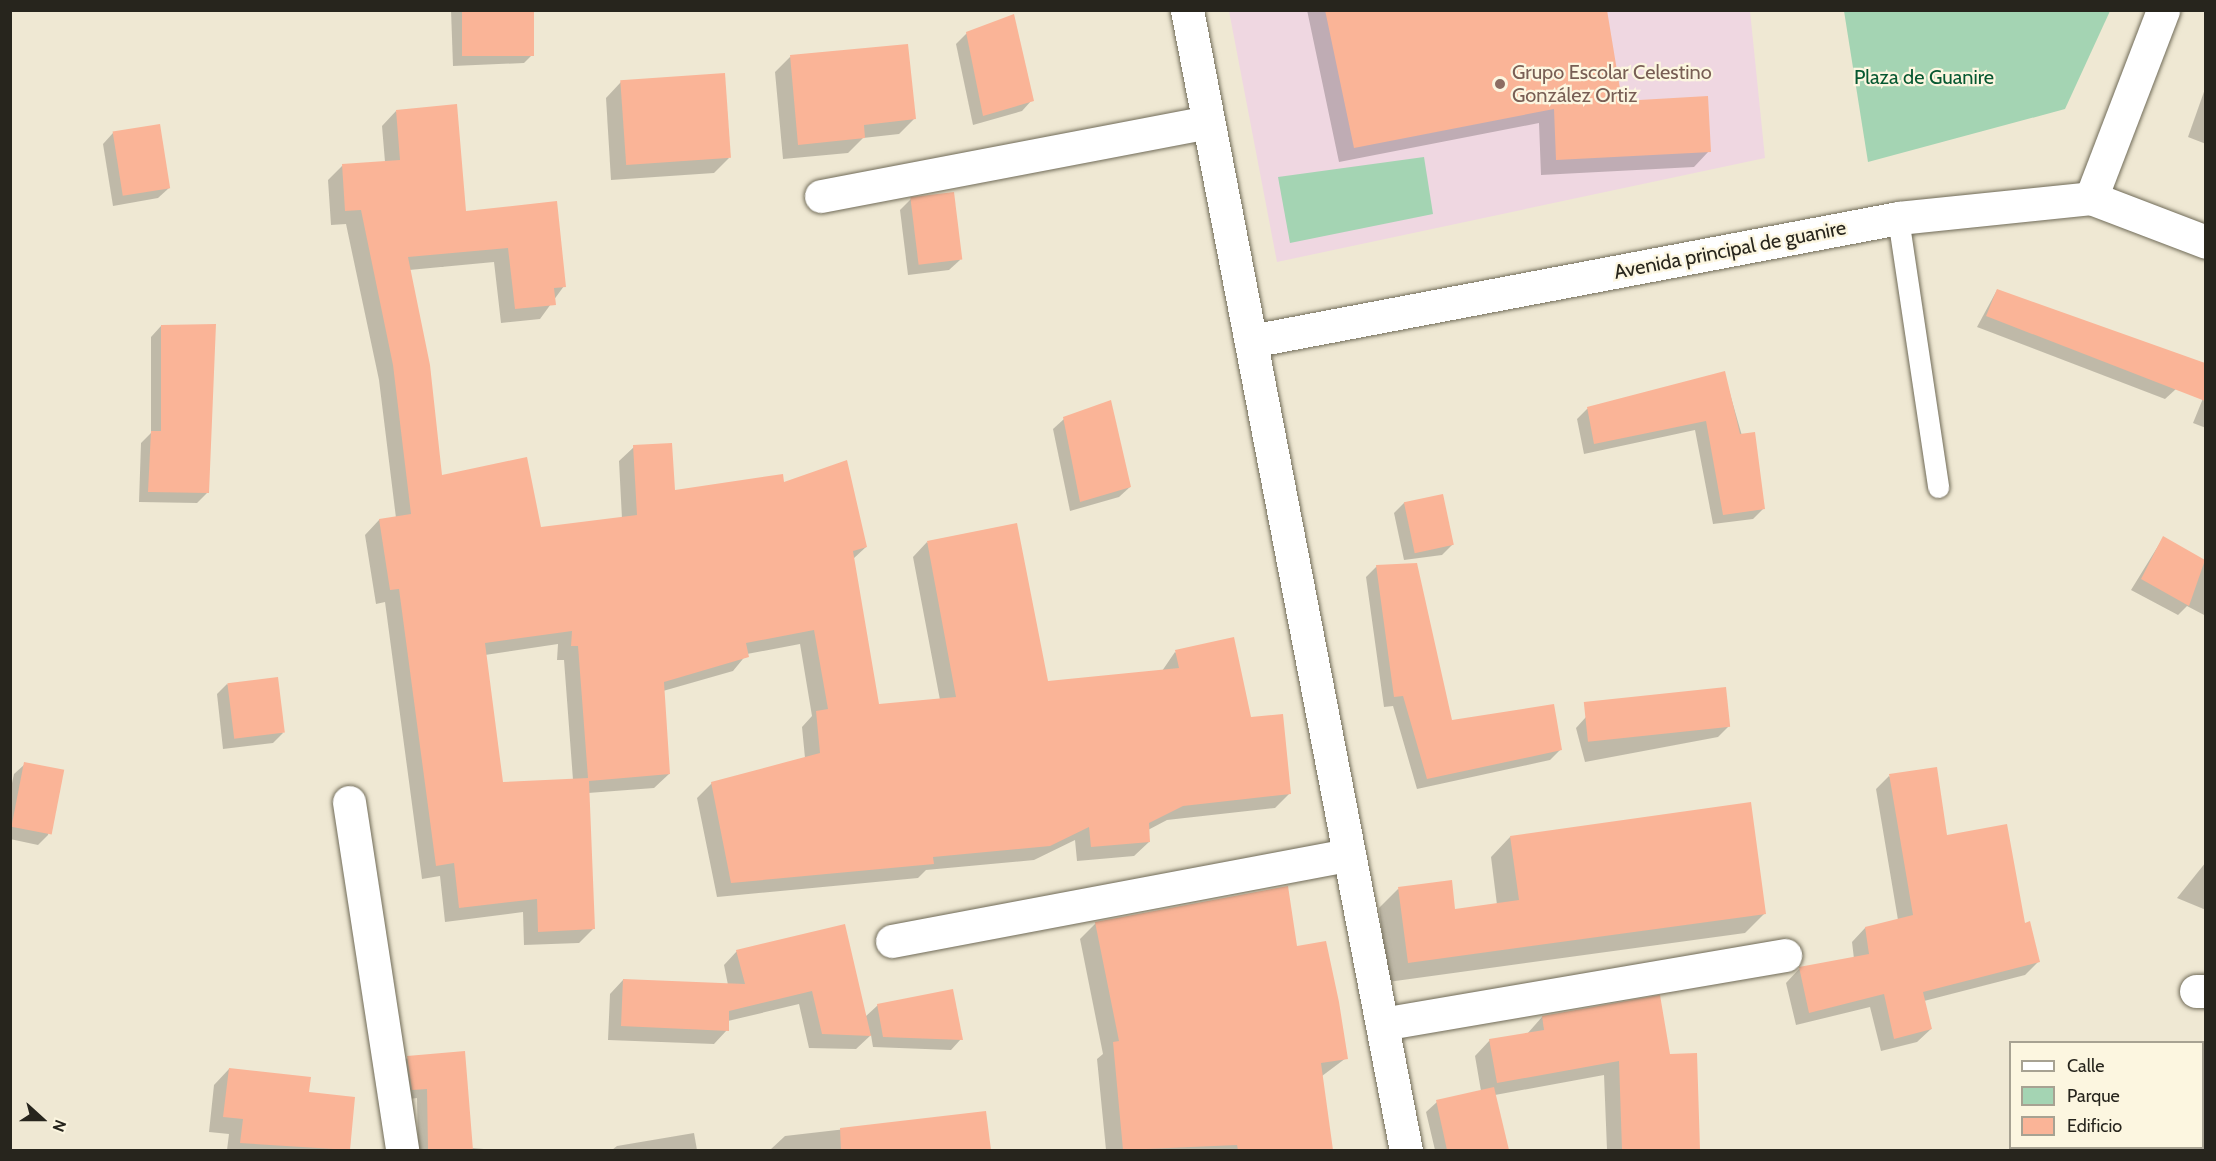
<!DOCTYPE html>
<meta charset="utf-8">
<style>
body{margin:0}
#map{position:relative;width:2216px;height:1161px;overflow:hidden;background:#efe8d3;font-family:Cabin,sans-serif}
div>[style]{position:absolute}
.education>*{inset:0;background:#efd7e1}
.green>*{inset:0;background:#a4d4b3}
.shadow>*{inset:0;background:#0003}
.building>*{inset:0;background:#fab497;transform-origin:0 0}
.roads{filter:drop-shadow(0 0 2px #706b58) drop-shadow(0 0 2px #706b58)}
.lane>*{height:21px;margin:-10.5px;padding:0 10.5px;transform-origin:10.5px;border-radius:10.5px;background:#fff}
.street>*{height:33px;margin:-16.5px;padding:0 16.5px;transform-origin:16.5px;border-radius:16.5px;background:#fff}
.dots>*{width:16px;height:16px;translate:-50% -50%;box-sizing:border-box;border:3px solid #fcf6e0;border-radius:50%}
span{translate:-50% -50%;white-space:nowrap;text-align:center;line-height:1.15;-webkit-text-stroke:4.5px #fcf6e0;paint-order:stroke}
.education-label{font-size:20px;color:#785e54}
.left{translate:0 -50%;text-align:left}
.park-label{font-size:20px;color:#065831}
.street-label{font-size:20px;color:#27251d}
.frame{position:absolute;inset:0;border:12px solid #27251d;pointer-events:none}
.legend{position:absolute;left:2009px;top:1041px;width:195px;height:108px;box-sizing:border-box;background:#fcf6e0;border:2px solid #a7a292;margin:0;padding:8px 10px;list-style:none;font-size:18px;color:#27251d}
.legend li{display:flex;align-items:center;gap:12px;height:30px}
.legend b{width:30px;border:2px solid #a7a292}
.north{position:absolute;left:12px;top:1089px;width:60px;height:60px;-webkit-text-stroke:4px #fcf6e0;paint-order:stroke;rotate:111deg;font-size:16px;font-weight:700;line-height:24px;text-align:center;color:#27251d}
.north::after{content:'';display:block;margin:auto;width:21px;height:27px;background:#27251d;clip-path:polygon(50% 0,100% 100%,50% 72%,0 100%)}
</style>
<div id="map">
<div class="education">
<div style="clip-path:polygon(1229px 11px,1750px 11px,1765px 158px,1277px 262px)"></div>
</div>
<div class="green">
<div style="clip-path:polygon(1844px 11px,1844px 10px,2110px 11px,2065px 109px,1868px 162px)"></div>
<div style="clip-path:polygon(1424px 157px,1433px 214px,1290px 243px,1278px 177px)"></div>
</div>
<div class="shadow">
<div style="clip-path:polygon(451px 10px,533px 10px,534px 53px,524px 63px,453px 66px)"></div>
<div style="clip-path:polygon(1307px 10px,1605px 10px,1621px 102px,1709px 151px,1694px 167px,1541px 175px,1539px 123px,1339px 162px)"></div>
<div style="clip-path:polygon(967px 33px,1032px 100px,1022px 111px,973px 125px,956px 44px)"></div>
<div style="clip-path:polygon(790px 57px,914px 119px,899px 134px,863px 138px,848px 153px,783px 159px,775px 72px)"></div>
<div style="clip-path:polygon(621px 82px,729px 158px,714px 173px,611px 180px,606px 98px)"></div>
<div style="clip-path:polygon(2206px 86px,2206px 144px,2188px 137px)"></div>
<div style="clip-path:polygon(evenodd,396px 111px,465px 213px,564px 286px,540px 319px,501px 323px,494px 262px,409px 270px,441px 477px,540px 528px,622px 519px,619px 461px,634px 447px,673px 492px,783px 484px,866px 547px,853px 559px,878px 706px,940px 700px,913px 557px,927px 542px,1047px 682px,1162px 671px,1175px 652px,1250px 719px,1289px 794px,1275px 808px,1167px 820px,1148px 830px,1149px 842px,1134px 856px,1077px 861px,1075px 840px,1034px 860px,926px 870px,918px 878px,717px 897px,697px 798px,712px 783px,805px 758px,802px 727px,812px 716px,800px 644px,747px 654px,733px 671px,663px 691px,669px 774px,654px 788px,588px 793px,594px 928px,579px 943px,524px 945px,523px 912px,445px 922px,440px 876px,422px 879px,385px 602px,376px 604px,365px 535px,379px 520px,396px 518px,379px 380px,346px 224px,331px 225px,328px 180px,342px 166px,385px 162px,382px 126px,396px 111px,558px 644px,557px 660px,564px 660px,573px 780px,502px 783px,485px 655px,558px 644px)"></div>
<div style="clip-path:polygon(113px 133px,169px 188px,158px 198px,113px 206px,103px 144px)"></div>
<div style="clip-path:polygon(911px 199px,960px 260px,949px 270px,908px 275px,900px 210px)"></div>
<div style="clip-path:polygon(1997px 290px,2176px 389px,2165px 399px,1977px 327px)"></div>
<div style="clip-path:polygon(161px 326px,207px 493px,197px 503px,139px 502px,141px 443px,151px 433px,151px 337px)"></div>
<div style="clip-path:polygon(1724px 373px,1763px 509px,1753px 519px,1713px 524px,1695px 430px,1584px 454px,1577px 419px,1587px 409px)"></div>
<div style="clip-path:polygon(2206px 391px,2206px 428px,2193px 423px)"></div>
<div style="clip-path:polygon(1064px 419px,1130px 487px,1119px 497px,1070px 511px,1053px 429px)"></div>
<div style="clip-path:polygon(1442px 496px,1452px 545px,1442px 555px,1404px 560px,1394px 513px,1404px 503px)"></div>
<div style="clip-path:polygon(2163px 538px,2206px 562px,2206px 616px,2187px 606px,2178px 615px,2131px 590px)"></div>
<div style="clip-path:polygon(1377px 566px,1451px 722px,1561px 749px,1550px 760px,1417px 789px,1393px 706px,1384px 707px,1366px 577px)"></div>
<div style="clip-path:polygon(227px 684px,283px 733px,273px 743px,223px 749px,217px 694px)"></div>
<div style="clip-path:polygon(1586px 717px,1728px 727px,1718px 737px,1585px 762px,1576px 728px)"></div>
<div style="clip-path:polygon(25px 764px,62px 772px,48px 835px,38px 845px,10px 839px,10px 792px,14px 774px)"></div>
<div style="clip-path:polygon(1889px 776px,1946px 837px,2038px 962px,2025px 975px,1924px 1001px,1931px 1029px,1917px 1042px,1881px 1051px,1870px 1007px,1796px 1025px,1786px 983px,1799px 969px,1854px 959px,1852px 942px,1865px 928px,1898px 920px,1876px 789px)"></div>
<div style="clip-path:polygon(1510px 837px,1764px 914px,1745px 933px,1388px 982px,1379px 908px,1398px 889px,1454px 910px,1497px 905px,1491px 857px)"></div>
<div style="clip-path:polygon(2206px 862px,2206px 910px,2177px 898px)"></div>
<div style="clip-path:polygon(1096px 923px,1296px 948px,1346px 1058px,1322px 1076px,1331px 1150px,1106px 1150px,1097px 1059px,1103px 1054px,1080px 939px)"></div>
<div style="clip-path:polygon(737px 951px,865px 1017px,878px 1005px,961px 1039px,951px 1050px,873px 1047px,871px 1035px,856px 1049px,809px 1048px,799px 1004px,728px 1021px,727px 1030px,714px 1044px,608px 1040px,610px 994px,623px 980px,728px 985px,724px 965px)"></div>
<div style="clip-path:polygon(1542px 1017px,1669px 1056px,1695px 1055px,1699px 1150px,1607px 1150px,1604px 1075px,1495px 1095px,1507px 1150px,1435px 1150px,1426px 1112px,1437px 1102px,1481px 1091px,1475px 1056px,1490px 1040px,1527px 1034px)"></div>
<div style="clip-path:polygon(407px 1058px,472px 1148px,496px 1150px,418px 1150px,417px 1098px,402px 1100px,397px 1068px)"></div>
<div style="clip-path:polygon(229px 1069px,308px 1093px,354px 1098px,349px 1150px,227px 1150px,229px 1134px,209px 1132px,214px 1085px)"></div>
<div style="clip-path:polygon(985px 1113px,989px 1150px,770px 1150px,785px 1136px)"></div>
<div style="clip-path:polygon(694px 1133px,697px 1150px,612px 1150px,617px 1146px)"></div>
</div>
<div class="building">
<div style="left:462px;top:10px;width:72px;height:46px"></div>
<div style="clip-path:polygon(1325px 10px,1607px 10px,1622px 101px,1708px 96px,1711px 152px,1556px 160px,1554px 109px,1354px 148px)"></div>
<div style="clip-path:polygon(1014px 14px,1034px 101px,983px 116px,966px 32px)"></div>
<div style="clip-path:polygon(908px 44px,916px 119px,864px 125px,865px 138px,798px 145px,790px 55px)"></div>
<div style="left:725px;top:73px;width:85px;height:105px;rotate:86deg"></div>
<div style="clip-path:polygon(evenodd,457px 104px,466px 211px,557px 201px,566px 287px,554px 288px,556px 305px,515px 309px,508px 248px,408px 257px,430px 365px,442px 475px,527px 457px,541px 527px,637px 515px,633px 445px,672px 443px,675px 490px,783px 474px,784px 482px,847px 460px,867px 547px,853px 551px,879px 704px,956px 697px,927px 541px,1017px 523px,1048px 681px,1179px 668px,1175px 650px,1234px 637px,1251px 717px,1283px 714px,1291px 794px,1183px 806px,1149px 823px,1150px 842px,1091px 847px,1089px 827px,1050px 846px,933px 857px,934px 864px,731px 883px,711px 782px,820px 753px,816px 711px,828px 709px,814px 630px,746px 643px,749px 657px,664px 682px,670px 774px,589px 781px,595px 929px,538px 932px,537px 899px,459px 908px,454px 863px,436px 866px,399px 589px,390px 590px,379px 519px,411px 514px,393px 365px,361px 210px,345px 211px,342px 164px,400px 160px,396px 110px,457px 104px,572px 631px,571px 646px,578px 646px,588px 778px,503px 782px,485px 643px,572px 631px)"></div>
<div style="left:160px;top:124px;width:65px;height:48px;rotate:81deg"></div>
<div style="left:954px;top:192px;width:68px;height:44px;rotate:83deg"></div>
<div style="clip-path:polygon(1997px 289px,2205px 363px,2205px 401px,1986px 316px)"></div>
<div style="clip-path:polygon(216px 324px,209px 493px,148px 492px,151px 431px,161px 431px,161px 325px)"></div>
<div style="clip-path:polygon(1725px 371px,1740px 434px,1755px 432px,1765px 509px,1723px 515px,1706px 421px,1594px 444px,1587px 407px)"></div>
<div style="clip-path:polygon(1111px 400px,1131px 487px,1080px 502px,1063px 417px)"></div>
<div style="left:1443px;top:494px;width:52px;height:40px;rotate:78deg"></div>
<div style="clip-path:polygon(2163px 536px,2205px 560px,2189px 606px,2141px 579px)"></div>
<div style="clip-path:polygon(1417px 563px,1452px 720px,1554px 704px,1562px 750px,1427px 779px,1403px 696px,1394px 697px,1376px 565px)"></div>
<div style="left:278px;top:677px;width:56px;height:51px;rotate:83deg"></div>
<div style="left:1726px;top:687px;width:40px;height:143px;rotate:84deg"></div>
<div style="left:24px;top:762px;width:41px;height:66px;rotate:11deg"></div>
<div style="clip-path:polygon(1937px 767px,1947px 835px,2007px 824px,2025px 923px,2030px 921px,2040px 962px,1923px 992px,1932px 1029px,1894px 1039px,1884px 994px,1809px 1013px,1799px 967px,1869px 954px,1865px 927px,1913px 915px,1889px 774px)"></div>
<div style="clip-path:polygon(1751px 802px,1766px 914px,1408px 963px,1398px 887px,1452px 880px,1455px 909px,1519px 900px,1510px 836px)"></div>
<div style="clip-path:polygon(1288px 886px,1297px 946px,1326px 941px,1339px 1002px,1348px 1059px,1321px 1063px,1333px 1150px,1238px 1150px,1237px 1145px,1123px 1150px,1113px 1042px,1119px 1041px,1095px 922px)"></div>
<div style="clip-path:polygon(845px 924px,871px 1036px,822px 1034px,812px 991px,729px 1011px,729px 1031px,621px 1026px,623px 979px,745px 984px,736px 950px)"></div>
<div style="clip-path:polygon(953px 989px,963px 1040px,883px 1037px,877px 1004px)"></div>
<div style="clip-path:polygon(1660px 995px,1670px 1054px,1697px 1053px,1700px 1150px,1622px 1150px,1619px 1061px,1497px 1083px,1489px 1039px,1544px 1030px,1542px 1016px)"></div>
<div style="clip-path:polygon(465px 1051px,473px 1150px,428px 1150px,427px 1089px,412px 1090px,407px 1056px)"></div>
<div style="clip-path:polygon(229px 1068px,311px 1077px,309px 1092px,355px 1097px,350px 1150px,240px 1143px,243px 1119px,223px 1117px)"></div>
<div style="clip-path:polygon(1494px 1087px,1509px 1150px,1447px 1150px,1436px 1100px)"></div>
<div style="clip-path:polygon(986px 1111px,991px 1150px,841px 1150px,840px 1128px)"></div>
</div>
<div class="roads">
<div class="lane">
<div style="left:1898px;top:218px;width:272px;rotate:81.5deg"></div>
</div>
<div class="street">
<div style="left:1187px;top:10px;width:1161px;rotate:79.13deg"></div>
<div style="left:821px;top:196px;width:394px;rotate:-10.8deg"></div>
<div style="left:2091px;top:198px;width:201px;rotate:-69deg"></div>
<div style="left:1251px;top:341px;width:659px;rotate:-10.76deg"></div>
<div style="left:1898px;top:218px;width:194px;rotate:-5.9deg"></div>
<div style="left:2091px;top:198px;width:123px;rotate:20.9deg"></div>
<div style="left:349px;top:802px;width:352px;rotate:81.3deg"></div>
<div style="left:892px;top:941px;width:465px;rotate:-10.7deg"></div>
<div style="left:2196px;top:991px;width:10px"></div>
<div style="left:1382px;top:1024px;width:409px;rotate:-9.7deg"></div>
<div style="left:2202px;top:1122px;width:6px;rotate:-45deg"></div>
<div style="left:2181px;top:1150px;width:3px;rotate:-45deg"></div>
</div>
</div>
<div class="dots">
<div style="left:1500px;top:84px;background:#8d6e63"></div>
</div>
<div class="education-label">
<span class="left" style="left:1512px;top:84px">Grupo Escolar Celestino<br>González Ortiz</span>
</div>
<div class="park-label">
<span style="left:1924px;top:77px">Plaza de Guanire</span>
</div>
<div class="street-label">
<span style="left:1730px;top:250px;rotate:-11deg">Avenida principal de guanire</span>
</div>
<div class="frame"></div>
<ul class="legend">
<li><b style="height:8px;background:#fff"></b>Calle</li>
<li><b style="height:16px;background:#a4d4b3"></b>Parque</li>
<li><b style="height:16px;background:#fab497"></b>Edificio</li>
</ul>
<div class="north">N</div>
</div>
